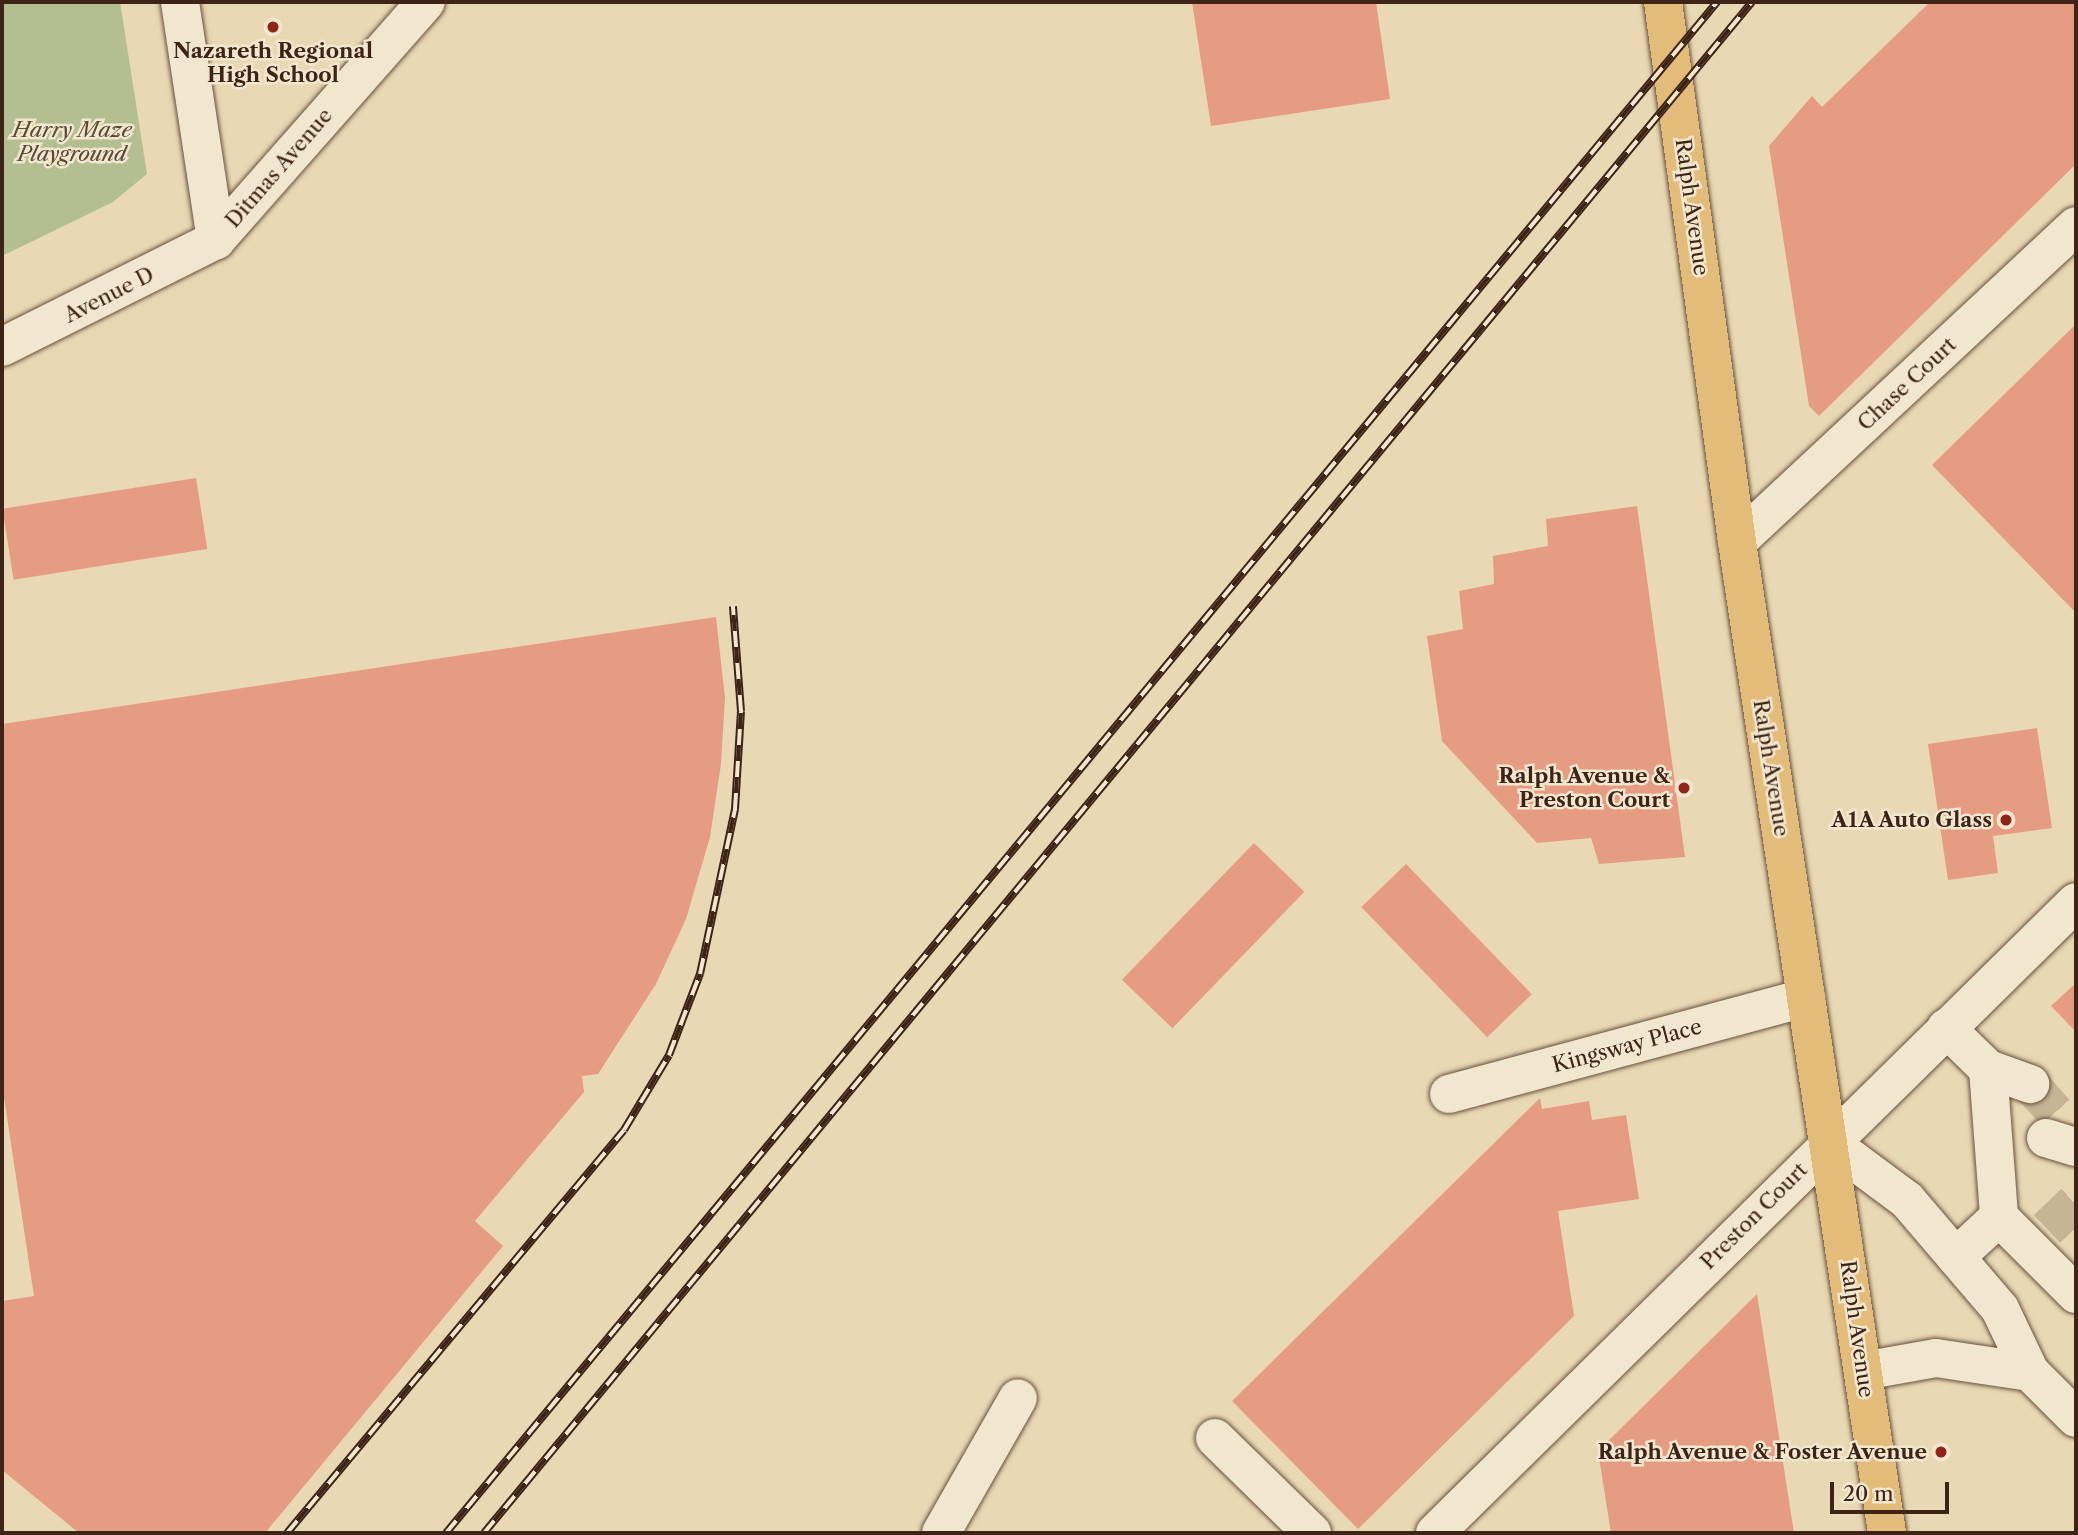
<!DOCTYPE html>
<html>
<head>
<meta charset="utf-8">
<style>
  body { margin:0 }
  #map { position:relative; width:2078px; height:1535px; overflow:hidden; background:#e9d8b4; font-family:"Libre Caslon Text",serif }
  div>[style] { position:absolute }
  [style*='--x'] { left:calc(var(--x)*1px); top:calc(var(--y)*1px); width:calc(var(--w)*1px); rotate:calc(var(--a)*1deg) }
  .green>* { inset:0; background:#b3bf90 }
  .building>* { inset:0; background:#e59c82; transform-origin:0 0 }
  .minor-tunnel>* { height:38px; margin-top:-19px; transform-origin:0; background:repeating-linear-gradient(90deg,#c7b495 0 38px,transparent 0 57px) }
  .roads { filter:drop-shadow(0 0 2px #68513e) drop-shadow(0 0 2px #68513e) }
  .minor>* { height:38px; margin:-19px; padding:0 19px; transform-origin:19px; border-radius:19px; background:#f1e6ce }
  .major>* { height:38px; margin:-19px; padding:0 19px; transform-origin:19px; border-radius:19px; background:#e4bc7a }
  .rail>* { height:8px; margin-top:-4px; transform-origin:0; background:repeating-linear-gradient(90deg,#f1e6ce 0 16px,#3d2417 0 32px); box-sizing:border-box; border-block:2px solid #3d2417 }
  .dots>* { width:19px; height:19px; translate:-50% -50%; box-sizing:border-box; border:4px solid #f1e6ce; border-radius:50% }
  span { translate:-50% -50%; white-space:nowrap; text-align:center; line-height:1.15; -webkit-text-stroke:5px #f1e6ce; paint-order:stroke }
  .poi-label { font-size:21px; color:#3d2417; font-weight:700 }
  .right { translate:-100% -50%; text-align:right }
  .park-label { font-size:21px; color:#5a4b35; font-style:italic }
  .street-label { font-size:21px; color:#3d2417 }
  .frame { position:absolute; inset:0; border:4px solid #3d2417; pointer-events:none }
  .scale { position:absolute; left:1830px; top:1482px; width:119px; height:32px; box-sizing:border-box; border:4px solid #3d2417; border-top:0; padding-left:9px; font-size:21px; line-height:24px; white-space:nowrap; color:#3d2417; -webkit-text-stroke:5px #f1e6ce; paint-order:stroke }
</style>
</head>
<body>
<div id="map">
  <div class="green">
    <div style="clip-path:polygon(2px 2px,120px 2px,147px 174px,113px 202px,2px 256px)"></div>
  </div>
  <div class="building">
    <div style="clip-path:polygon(1192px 2px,1376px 2px,1390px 99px,1211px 126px)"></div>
    <div style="clip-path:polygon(1930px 2px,2076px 2px,2076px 164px,1819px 416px,1809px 406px,1769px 146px,1812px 96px,1822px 107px)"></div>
    <div style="clip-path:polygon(2076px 324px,2076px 613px,1932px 465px)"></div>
    <div style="left:196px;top:478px;width:72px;height:196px;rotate:81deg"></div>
    <div style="clip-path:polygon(1637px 506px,1685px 857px,1599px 864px,1591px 838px,1537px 843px,1442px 741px,1427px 636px,1463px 629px,1459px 591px,1494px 584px,1493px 556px,1548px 546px,1546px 519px)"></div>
    <div style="clip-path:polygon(716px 617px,725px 698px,721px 764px,710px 837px,686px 919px,656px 984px,598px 1074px,582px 1076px,584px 1092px,475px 1221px,503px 1246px,265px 1533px,79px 1533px,2px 1470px,2px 1301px,34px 1296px,2px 1084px,2px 724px)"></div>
    <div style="clip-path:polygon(2037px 728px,2052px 828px,1993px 836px,1998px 873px,1948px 880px,1928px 744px)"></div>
    <div style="left:1254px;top:843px;width:70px;height:190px;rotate:44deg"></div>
    <div style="left:1406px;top:864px;width:181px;height:62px;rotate:46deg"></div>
    <div style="clip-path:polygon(2076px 983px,2076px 1032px,2051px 1006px)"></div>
    <div style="clip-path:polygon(1540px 1098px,1542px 1109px,1589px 1101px,1592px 1120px,1626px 1115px,1639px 1199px,1558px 1211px,1574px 1316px,1358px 1529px,1232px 1401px)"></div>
    <div style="clip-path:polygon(1757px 1294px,1794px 1533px,1611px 1533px,1598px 1451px)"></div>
  </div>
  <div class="minor-tunnel">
    <div style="--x:2030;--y:1084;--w:50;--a:48.3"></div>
    <div style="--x:2047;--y:1229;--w:40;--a:-44"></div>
  </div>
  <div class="roads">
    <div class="minor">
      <div style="--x:180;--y:2;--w:241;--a:81.4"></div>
      <div style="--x:2;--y:347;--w:239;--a:-26.6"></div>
      <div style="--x:216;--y:240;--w:317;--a:-48.6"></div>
      <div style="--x:1737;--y:542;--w:463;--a:-43"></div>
      <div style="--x:1946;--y:1028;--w:59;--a:44.3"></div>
      <div style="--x:1988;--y:1069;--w:148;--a:85.7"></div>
      <div style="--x:1999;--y:1217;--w:59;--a:137.1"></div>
      <div style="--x:1988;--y:1069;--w:45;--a:19.7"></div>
      <div style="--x:1449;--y:1094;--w:370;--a:-15.1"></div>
      <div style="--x:2046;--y:1138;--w:31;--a:17"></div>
      <div style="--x:1829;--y:1142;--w:97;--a:36.6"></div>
      <div style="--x:1907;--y:1200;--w:143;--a:49.5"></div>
      <div style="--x:2000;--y:1309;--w:70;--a:64.5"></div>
      <div style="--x:2030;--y:1372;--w:65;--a:45"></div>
      <div style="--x:1999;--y:1217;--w:109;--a:45"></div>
      <div style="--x:1863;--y:1371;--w:74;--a:-10.1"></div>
      <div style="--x:1936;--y:1358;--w:95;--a:8.5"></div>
      <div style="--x:1215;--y:1438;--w:136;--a:44.4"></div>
      <div style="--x:941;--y:1533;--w:155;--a:-60.3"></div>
      <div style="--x:1435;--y:1533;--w:899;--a:-44.55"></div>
    </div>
    <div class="major">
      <div style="--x:1663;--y:2;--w:545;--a:82.2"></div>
      <div style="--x:1737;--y:542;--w:1002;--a:81.39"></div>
    </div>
  </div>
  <div class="rail">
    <div style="--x:287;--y:1533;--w:525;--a:-50.1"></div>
    <div style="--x:624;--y:1130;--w:87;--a:-59"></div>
    <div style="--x:669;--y:1055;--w:87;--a:-69.1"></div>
    <div style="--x:700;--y:974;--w:169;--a:-78"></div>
    <div style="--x:735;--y:809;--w:98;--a:-86.5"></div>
    <div style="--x:741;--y:711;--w:105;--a:-94.4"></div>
    <div style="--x:446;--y:1533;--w:1990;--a:-50.3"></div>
    <div style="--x:484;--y:1533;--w:1988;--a:-50.37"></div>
  </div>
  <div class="dots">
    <div style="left:273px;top:27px;background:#8f2418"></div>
    <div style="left:1684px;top:788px;background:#8f2418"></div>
    <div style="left:2006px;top:820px;background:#8f2418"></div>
    <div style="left:1941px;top:1452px;background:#8f2418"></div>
  </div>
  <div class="poi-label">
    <span style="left:273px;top:63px">Nazareth Regional<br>High School</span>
    <span class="right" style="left:1670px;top:788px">Ralph Avenue &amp;<br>Preston Court</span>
    <span class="right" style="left:1992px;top:820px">A1A Auto Glass</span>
    <span class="right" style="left:1927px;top:1452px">Ralph Avenue &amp; Foster Avenue</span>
  </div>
  <div class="park-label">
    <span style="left:72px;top:142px">Harry Maze<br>Playground</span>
  </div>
  <div class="street-label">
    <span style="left:279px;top:168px;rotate:-49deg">Ditmas Avenue</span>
    <span style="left:1692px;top:207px;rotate:82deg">Ralph Avenue</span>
    <span style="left:109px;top:295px;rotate:-27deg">Avenue D</span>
    <span style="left:1907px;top:384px;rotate:-43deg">Chase Court</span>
    <span style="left:1771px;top:768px;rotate:81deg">Ralph Avenue</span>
    <span style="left:1627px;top:1046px;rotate:-15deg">Kingsway Place</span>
    <span style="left:1754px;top:1216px;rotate:-45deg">Preston Court</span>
    <span style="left:1857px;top:1329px;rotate:82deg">Ralph Avenue</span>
  </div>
  <div class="frame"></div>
  <div class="scale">20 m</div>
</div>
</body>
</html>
